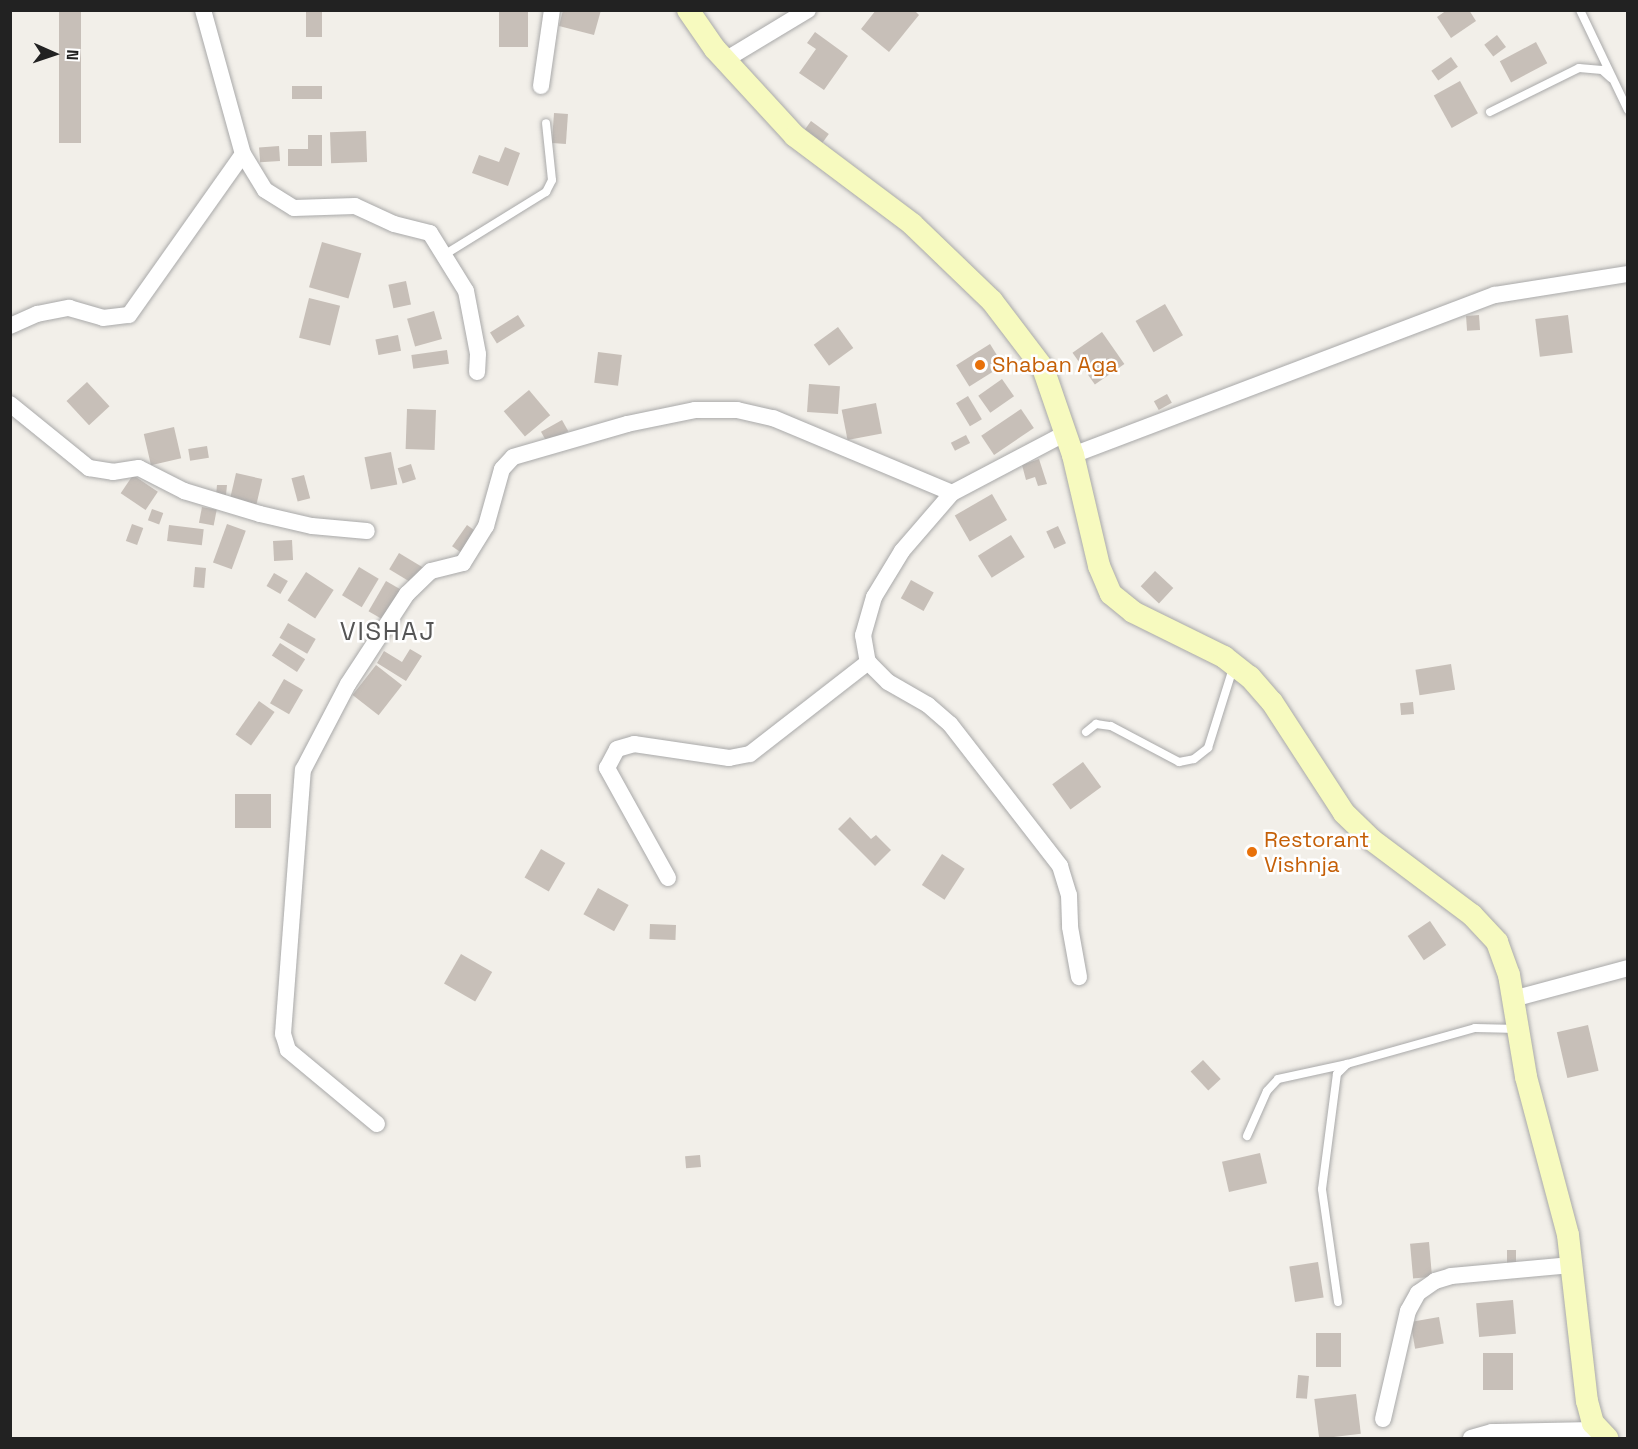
<!DOCTYPE html>
<html>
<head>
<meta charset="utf-8">
<style>
  body { margin:0 }
  #map { position:relative; width:1638px; height:1449px; overflow:hidden; background:#f2efe9; font-family:"Space Grotesk",sans-serif }
  div>[style] { position:absolute }
  [style*='--x'] { left:calc(var(--x)*1px); top:calc(var(--y)*1px); width:calc(var(--w)*1px); rotate:calc(var(--a)*1deg) }
  .building>* { inset:0; background:#c7bfb8; transform-origin:0 0 }
  .roads { filter:drop-shadow(0 0 2px #a9a9a9) drop-shadow(0 0 2px #a9a9a9) }
  .service>* { height:8px; margin:-4px; padding:0 4px; transform-origin:4px; border-radius:4px; background:#fff }
  .minor>* { height:16px; margin:-8px; padding:0 8px; transform-origin:8px; border-radius:8px; background:#fff }
  .secondary>* { height:22px; margin:-11px; padding:0 11px; transform-origin:11px; border-radius:11px; background:#f7fabf }
  .dots>* { width:16px; height:16px; translate:-50% -50%; box-sizing:border-box; border:3px solid #fff; border-radius:50% }
  span { translate:-50% -50%; white-space:nowrap; text-align:center; line-height:1.15; -webkit-text-stroke:5px #fff; paint-order:stroke }
  .food-label { font-size:22px; color:#c56008 }
  .left { translate:0 -50%; text-align:left }
  .quarter-label { font-size:26px; color:#555; letter-spacing:1.5px }
  .frame { position:absolute; inset:0; border:12px solid #222; pointer-events:none }
  .north { position:absolute; left:24px; top:24px; width:60px; height:60px; -webkit-text-stroke:4px #fff; paint-order:stroke; rotate:93deg; font-size:16px; font-weight:700; line-height:24px; text-align:center; color:#222 }
  .north::after { content:''; display:block; margin:auto; width:21px; height:27px; background:#222; clip-path:polygon(50% 0,100% 100%,50% 72%,0 100%) }
</style>
</head>
<body>
<div id="map">
  <div class="building">
    <div style="left:59px;top:10px;width:22px;height:133px"></div>
    <div style="left:306px;top:10px;width:16px;height:27px"></div>
    <div style="left:499px;top:10px;width:29px;height:37px"></div>
    <div style="clip-path:polygon(563px 10px,601px 10px,594px 35px,559px 26px)"></div>
    <div style="clip-path:polygon(876px 10px,914px 10px,919px 15px,889px 52px,861px 29px)"></div>
    <div style="clip-path:polygon(1447px 10px,1469px 10px,1476px 21px,1451px 38px,1437px 17px)"></div>
    <div style="clip-path:polygon(815px 32px,848px 56px,824px 90px,799px 73px,816px 49px,807px 43px)"></div>
    <div style="left:1497px;top:35px;width:15px;height:16px;rotate:53deg"></div>
    <div style="left:1536px;top:42px;width:24px;height:41px;rotate:62deg"></div>
    <div style="left:1451px;top:57px;width:12px;height:24px;rotate:55deg"></div>
    <div style="left:1460px;top:81px;width:37px;height:30px;rotate:61deg"></div>
    <div style="left:292px;top:86px;width:30px;height:13px"></div>
    <div style="left:554px;top:113px;width:14px;height:30px;rotate:4deg"></div>
    <div style="left:811px;top:121px;width:22px;height:16px;rotate:36deg"></div>
    <div style="left:366px;top:131px;width:31px;height:36px;rotate:88deg"></div>
    <div style="clip-path:polygon(308px 135px,322px 135px,322px 166px,288px 166px,288px 149px,308px 149px)"></div>
    <div style="left:279px;top:146px;width:15px;height:20px;rotate:86deg"></div>
    <div style="clip-path:polygon(505px 147px,520px 153px,508px 186px,472px 173px,479px 155px,499px 162px)"></div>
    <div style="left:322px;top:242px;width:41px;height:47px;rotate:16deg"></div>
    <div style="left:406px;top:281px;width:24px;height:18px;rotate:78deg"></div>
    <div style="left:309px;top:298px;width:32px;height:41px;rotate:14deg"></div>
    <div style="left:1165px;top:304px;width:36px;height:34px;rotate:60deg"></div>
    <div style="left:434px;top:311px;width:29px;height:28px;rotate:74deg"></div>
    <div style="left:518px;top:315px;width:13px;height:33px;rotate:58deg"></div>
    <div style="left:1479px;top:315px;width:15px;height:13px;rotate:86deg"></div>
    <div style="left:1568px;top:315px;width:38px;height:33px;rotate:83deg"></div>
    <div style="left:838px;top:327px;width:26px;height:30px;rotate:54deg"></div>
    <div style="left:1102px;top:332px;width:39px;height:36px;rotate:55deg"></div>
    <div style="left:398px;top:335px;width:16px;height:23px;rotate:79deg"></div>
    <div style="left:990px;top:344px;width:25px;height:40px;rotate:58deg"></div>
    <div style="left:447px;top:350px;width:14px;height:36px;rotate:82deg"></div>
    <div style="left:598px;top:352px;width:24px;height:31px;rotate:7deg"></div>
    <div style="left:1002px;top:379px;width:21px;height:29px;rotate:55deg"></div>
    <div style="left:87px;top:382px;width:33px;height:28px;rotate:47deg"></div>
    <div style="left:809px;top:384px;width:31px;height:28px;rotate:4deg"></div>
    <div style="left:529px;top:390px;width:33px;height:33px;rotate:50deg"></div>
    <div style="left:1167px;top:394px;width:10px;height:15px;rotate:61deg"></div>
    <div style="left:968px;top:396px;width:27px;height:14px;rotate:59deg"></div>
    <div style="left:876px;top:403px;width:31px;height:35px;rotate:79deg"></div>
    <div style="left:407px;top:409px;width:29px;height:40px;rotate:2deg"></div>
    <div style="left:1021px;top:409px;width:23px;height:48px;rotate:56deg"></div>
    <div style="left:562px;top:420px;width:13px;height:24px;rotate:61deg"></div>
    <div style="left:174px;top:427px;width:32px;height:31px;rotate:77deg"></div>
    <div style="left:966px;top:435px;width:9px;height:17px;rotate:63deg"></div>
    <div style="left:207px;top:446px;width:12px;height:19px;rotate:81deg"></div>
    <div style="left:391px;top:452px;width:33px;height:27px;rotate:79deg"></div>
    <div style="clip-path:polygon(1039px 459px,1047px 484px,1038px 486px,1035px 477px,1026px 480px,1022px 465px)"></div>
    <div style="left:411px;top:464px;width:16px;height:14px;rotate:72deg"></div>
    <div style="left:236px;top:473px;width:27px;height:28px;rotate:13deg"></div>
    <div style="left:133px;top:475px;width:30px;height:22px;rotate:34deg"></div>
    <div style="left:304px;top:475px;width:24px;height:13px;rotate:75deg"></div>
    <div style="clip-path:polygon(217px 485px,227px 485px,226px 495px,216px 495px)"></div>
    <div style="left:992px;top:494px;width:30px;height:43px;rotate:60deg"></div>
    <div style="left:202px;top:507px;width:15px;height:16px;rotate:11deg"></div>
    <div style="left:152px;top:509px;width:12px;height:12px;rotate:20deg"></div>
    <div style="left:132px;top:524px;width:12px;height:18px;rotate:20deg"></div>
    <div style="left:227px;top:524px;width:20px;height:41px;rotate:20deg"></div>
    <div style="left:169px;top:525px;width:35px;height:16px;rotate:7deg"></div>
    <div style="left:467px;top:525px;width:12px;height:26px;rotate:35deg"></div>
    <div style="left:1058px;top:526px;width:19px;height:13px;rotate:65deg"></div>
    <div style="left:1011px;top:535px;width:26px;height:39px;rotate:58deg"></div>
    <div style="left:292px;top:540px;width:20px;height:19px;rotate:87deg"></div>
    <div style="left:399px;top:553px;width:29px;height:19px;rotate:31deg"></div>
    <div style="left:195px;top:567px;width:11px;height:20px;rotate:5deg"></div>
    <div style="left:359px;top:567px;width:23px;height:33px;rotate:31deg"></div>
    <div style="left:1155px;top:571px;width:25px;height:21px;rotate:43deg"></div>
    <div style="left:306px;top:572px;width:33px;height:34px;rotate:33deg"></div>
    <div style="left:274px;top:573px;width:16px;height:15px;rotate:30deg"></div>
    <div style="left:911px;top:580px;width:26px;height:21px;rotate:29deg"></div>
    <div style="left:386px;top:581px;width:20px;height:35px;rotate:30deg"></div>
    <div style="left:288px;top:623px;width:32px;height:17px;rotate:30deg"></div>
    <div style="left:280px;top:643px;width:30px;height:15px;rotate:33deg"></div>
    <div style="clip-path:polygon(410px 649px,422px 656px,406px 681px,377px 663px,384px 651px,402px 662px)"></div>
    <div style="left:1451px;top:664px;width:26px;height:36px;rotate:81deg"></div>
    <div style="left:376px;top:665px;width:33px;height:38px;rotate:38deg"></div>
    <div style="left:284px;top:679px;width:22px;height:28px;rotate:30deg"></div>
    <div style="left:259px;top:701px;width:19px;height:41px;rotate:35deg"></div>
    <div style="left:1413px;top:702px;width:12px;height:13px;rotate:85deg"></div>
    <div style="left:1083px;top:762px;width:31px;height:38px;rotate:54deg"></div>
    <div style="left:235px;top:794px;width:36px;height:34px"></div>
    <div style="clip-path:polygon(850px 817px,871px 839px,876px 835px,891px 850px,875px 866px,838px 829px)"></div>
    <div style="left:541px;top:849px;width:28px;height:33px;rotate:30deg"></div>
    <div style="left:942px;top:854px;width:27px;height:37px;rotate:33deg"></div>
    <div style="left:598px;top:888px;width:35px;height:30px;rotate:29deg"></div>
    <div style="left:1430px;top:921px;width:29px;height:27px;rotate:56deg"></div>
    <div style="left:650px;top:924px;width:26px;height:15px;rotate:2deg"></div>
    <div style="left:461px;top:954px;width:36px;height:34px;rotate:30deg"></div>
    <div style="left:1588px;top:1025px;width:47px;height:32px;rotate:77deg"></div>
    <div style="left:1203px;top:1060px;width:26px;height:17px;rotate:47deg"></div>
    <div style="left:1260px;top:1153px;width:31px;height:39px;rotate:77deg"></div>
    <div style="left:700px;top:1155px;width:12px;height:15px;rotate:85deg"></div>
    <div style="left:1429px;top:1242px;width:35px;height:19px;rotate:85deg"></div>
    <div style="left:1507px;top:1250px;width:9px;height:15px"></div>
    <div style="left:1318px;top:1262px;width:36px;height:29px;rotate:81deg"></div>
    <div style="left:1513px;top:1300px;width:34px;height:37px;rotate:85deg"></div>
    <div style="left:1439px;top:1317px;width:27px;height:29px;rotate:80deg"></div>
    <div style="left:1316px;top:1333px;width:25px;height:34px"></div>
    <div style="left:1483px;top:1353px;width:30px;height:37px"></div>
    <div style="left:1298px;top:1375px;width:11px;height:23px;rotate:5deg"></div>
    <div style="left:1356px;top:1394px;width:40px;height:42px;rotate:83deg"></div>
  </div>
  <div class="roads">
    <div class="service">
      <div style="--x:1580;--y:10;--w:111;--a:64.4"></div>
      <div style="--x:1490;--y:112;--w:99;--a:-26.3"></div>
      <div style="--x:1579;--y:68;--w:23;--a:5"></div>
      <div style="--x:1602;--y:70;--w:12;--a:42"></div>
      <div style="--x:444;--y:255;--w:120;--a:-31.7"></div>
      <div style="--x:546;--y:192;--w:13;--a:-63"></div>
      <div style="--x:552;--y:180;--w:57;--a:-96"></div>
      <div style="--x:1086;--y:732;--w:13;--a:-39"></div>
      <div style="--x:1096;--y:724;--w:15;--a:8"></div>
      <div style="--x:1111;--y:726;--w:77;--a:27.9"></div>
      <div style="--x:1179;--y:762;--w:15;--a:-11"></div>
      <div style="--x:1194;--y:759;--w:18;--a:-38"></div>
      <div style="--x:1208;--y:748;--w:87;--a:-72.6"></div>
      <div style="--x:1247;--y:1136;--w:49;--a:-66"></div>
      <div style="--x:1267;--y:1091;--w:16;--a:-47"></div>
      <div style="--x:1278;--y:1079;--w:71;--a:-12.3"></div>
      <div style="--x:1338;--y:1302;--w:114;--a:-98.1"></div>
      <div style="--x:1322;--y:1189;--w:116;--a:-82.6"></div>
      <div style="--x:1337;--y:1074;--w:14;--a:-45"></div>
      <div style="--x:1347;--y:1064;--w:133;--a:-15.7"></div>
      <div style="--x:1475;--y:1028;--w:43;--a:1.3"></div>
    </div>
    <div class="minor">
      <div style="--x:203;--y:10;--w:149;--a:74.5"></div>
      <div style="--x:243;--y:154;--w:42;--a:58.6"></div>
      <div style="--x:265;--y:190;--w:34;--a:32"></div>
      <div style="--x:294;--y:208;--w:61;--a:-1.9"></div>
      <div style="--x:355;--y:206;--w:43;--a:24.8"></div>
      <div style="--x:394;--y:224;--w:37;--a:14"></div>
      <div style="--x:430;--y:233;--w:68;--a:58.2"></div>
      <div style="--x:466;--y:291;--w:64;--a:79.2"></div>
      <div style="--x:478;--y:354;--w:18;--a:93"></div>
      <div style="--x:725;--y:60;--w:97;--a:-31.1"></div>
      <div style="--x:541;--y:86;--w:77;--a:-81.8"></div>
      <div style="--x:10;--y:326;--w:30;--a:-24"></div>
      <div style="--x:37;--y:314;--w:33;--a:-11"></div>
      <div style="--x:69;--y:308;--w:35;--a:16"></div>
      <div style="--x:103;--y:318;--w:26;--a:-7"></div>
      <div style="--x:129;--y:315;--w:197;--a:-54.7"></div>
      <div style="--x:10;--y:404;--w:102;--a:39"></div>
      <div style="--x:89;--y:468;--w:24;--a:9"></div>
      <div style="--x:113;--y:472;--w:26;--a:-9"></div>
      <div style="--x:139;--y:468;--w:51;--a:27.1"></div>
      <div style="--x:184;--y:491;--w:79;--a:16.8"></div>
      <div style="--x:260;--y:514;--w:53;--a:13"></div>
      <div style="--x:312;--y:526;--w:55;--a:5.2"></div>
      <div style="--x:1066;--y:433;--w:129;--a:152.2"></div>
      <div style="--x:952;--y:493;--w:77;--a:130.8"></div>
      <div style="--x:902;--y:551;--w:54;--a:121.3"></div>
      <div style="--x:874;--y:597;--w:40;--a:106"></div>
      <div style="--x:863;--y:635;--w:27;--a:80"></div>
      <div style="--x:868;--y:662;--w:28;--a:45"></div>
      <div style="--x:888;--y:682;--w:46;--a:29.9"></div>
      <div style="--x:928;--y:705;--w:29;--a:41"></div>
      <div style="--x:950;--y:724;--w:180;--a:52.2"></div>
      <div style="--x:1060;--y:866;--w:30;--a:73"></div>
      <div style="--x:1069;--y:895;--w:32;--a:88"></div>
      <div style="--x:1070;--y:927;--w:51;--a:79.8"></div>
      <div style="--x:1073;--y:455;--w:451;--a:-20.8"></div>
      <div style="--x:1495;--y:295;--w:135;--a:-9"></div>
      <div style="--x:668;--y:878;--w:126;--a:-119"></div>
      <div style="--x:607;--y:768;--w:21;--a:-62"></div>
      <div style="--x:617;--y:749;--w:18;--a:-16"></div>
      <div style="--x:634;--y:744;--w:96;--a:8.4"></div>
      <div style="--x:729;--y:758;--w:21;--a:-11"></div>
      <div style="--x:750;--y:754;--w:150;--a:-37.9"></div>
      <div style="--x:1513;--y:999;--w:119;--a:-15.1"></div>
      <div style="--x:377;--y:1124;--w:116;--a:-140.3"></div>
      <div style="--x:288;--y:1050;--w:17;--a:-107"></div>
      <div style="--x:283;--y:1034;--w:265;--a:-85.7"></div>
      <div style="--x:303;--y:770;--w:97;--a:-62.4"></div>
      <div style="--x:348;--y:684;--w:108;--a:-56.8"></div>
      <div style="--x:407;--y:594;--w:33;--a:-44"></div>
      <div style="--x:431;--y:571;--w:33;--a:-14"></div>
      <div style="--x:463;--y:563;--w:44;--a:-58.1"></div>
      <div style="--x:486;--y:526;--w:59;--a:-74.3"></div>
      <div style="--x:502;--y:469;--w:16;--a:-47"></div>
      <div style="--x:513;--y:457;--w:119;--a:-16.1"></div>
      <div style="--x:627;--y:424;--w:69;--a:-11.6"></div>
      <div style="--x:695;--y:410;--w:42;--a:0"></div>
      <div style="--x:737;--y:410;--w:37;--a:13"></div>
      <div style="--x:773;--y:418;--w:194;--a:22.7"></div>
      <div style="--x:1383;--y:1419;--w:111;--a:-77"></div>
      <div style="--x:1408;--y:1311;--w:21;--a:-61"></div>
      <div style="--x:1418;--y:1293;--w:21;--a:-35"></div>
      <div style="--x:1435;--y:1281;--w:17;--a:-17"></div>
      <div style="--x:1451;--y:1276;--w:121;--a:-5.2"></div>
      <div style="--x:1471;--y:1438;--w:22;--a:-16"></div>
      <div style="--x:1492;--y:1432;--w:106;--a:-1.1"></div>
    </div>
    <div class="secondary">
      <div style="--x:688;--y:10;--w:47;--a:55.3"></div>
      <div style="--x:715;--y:49;--w:118;--a:47.4"></div>
      <div style="--x:795;--y:136;--w:146;--a:36.9"></div>
      <div style="--x:912;--y:224;--w:111;--a:43.9"></div>
      <div style="--x:992;--y:301;--w:84;--a:52.7"></div>
      <div style="--x:1043;--y:368;--w:92;--a:71"></div>
      <div style="--x:1073;--y:455;--w:114;--a:76.8"></div>
      <div style="--x:1099;--y:566;--w:30;--a:67"></div>
      <div style="--x:1111;--y:594;--w:28;--a:39"></div>
      <div style="--x:1133;--y:612;--w:102;--a:26.3"></div>
      <div style="--x:1224;--y:657;--w:33;--a:38"></div>
      <div style="--x:1250;--y:677;--w:33;--a:49"></div>
      <div style="--x:1272;--y:702;--w:132;--a:57"></div>
      <div style="--x:1344;--y:813;--w:39;--a:44"></div>
      <div style="--x:1372;--y:840;--w:125;--a:36.9"></div>
      <div style="--x:1472;--y:915;--w:37;--a:47"></div>
      <div style="--x:1497;--y:942;--w:35;--a:70"></div>
      <div style="--x:1509;--y:975;--w:103;--a:80.5"></div>
      <div style="--x:1526;--y:1077;--w:163;--a:75.1"></div>
      <div style="--x:1568;--y:1235;--w:167;--a:83.5"></div>
      <div style="--x:1587;--y:1401;--w:23;--a:75"></div>
      <div style="--x:1593;--y:1423;--w:21;--a:47"></div>
    </div>
  </div>
  <div class="dots">
    <div style="left:980px;top:365px;background:#e8710a"></div>
    <div style="left:1252px;top:852px;background:#e8710a"></div>
  </div>
  <div class="food-label">
    <span class="left" style="left:992px;top:365px">Shaban Aga</span>
    <span class="left" style="left:1264px;top:852px">Restorant<br>Vishnja</span>
  </div>
  <div class="quarter-label">
    <span style="left:388px;top:632px">VISHAJ</span>
  </div>
  <div class="frame"></div>
  <div class="north">N</div>
</div>
</body>
</html>
